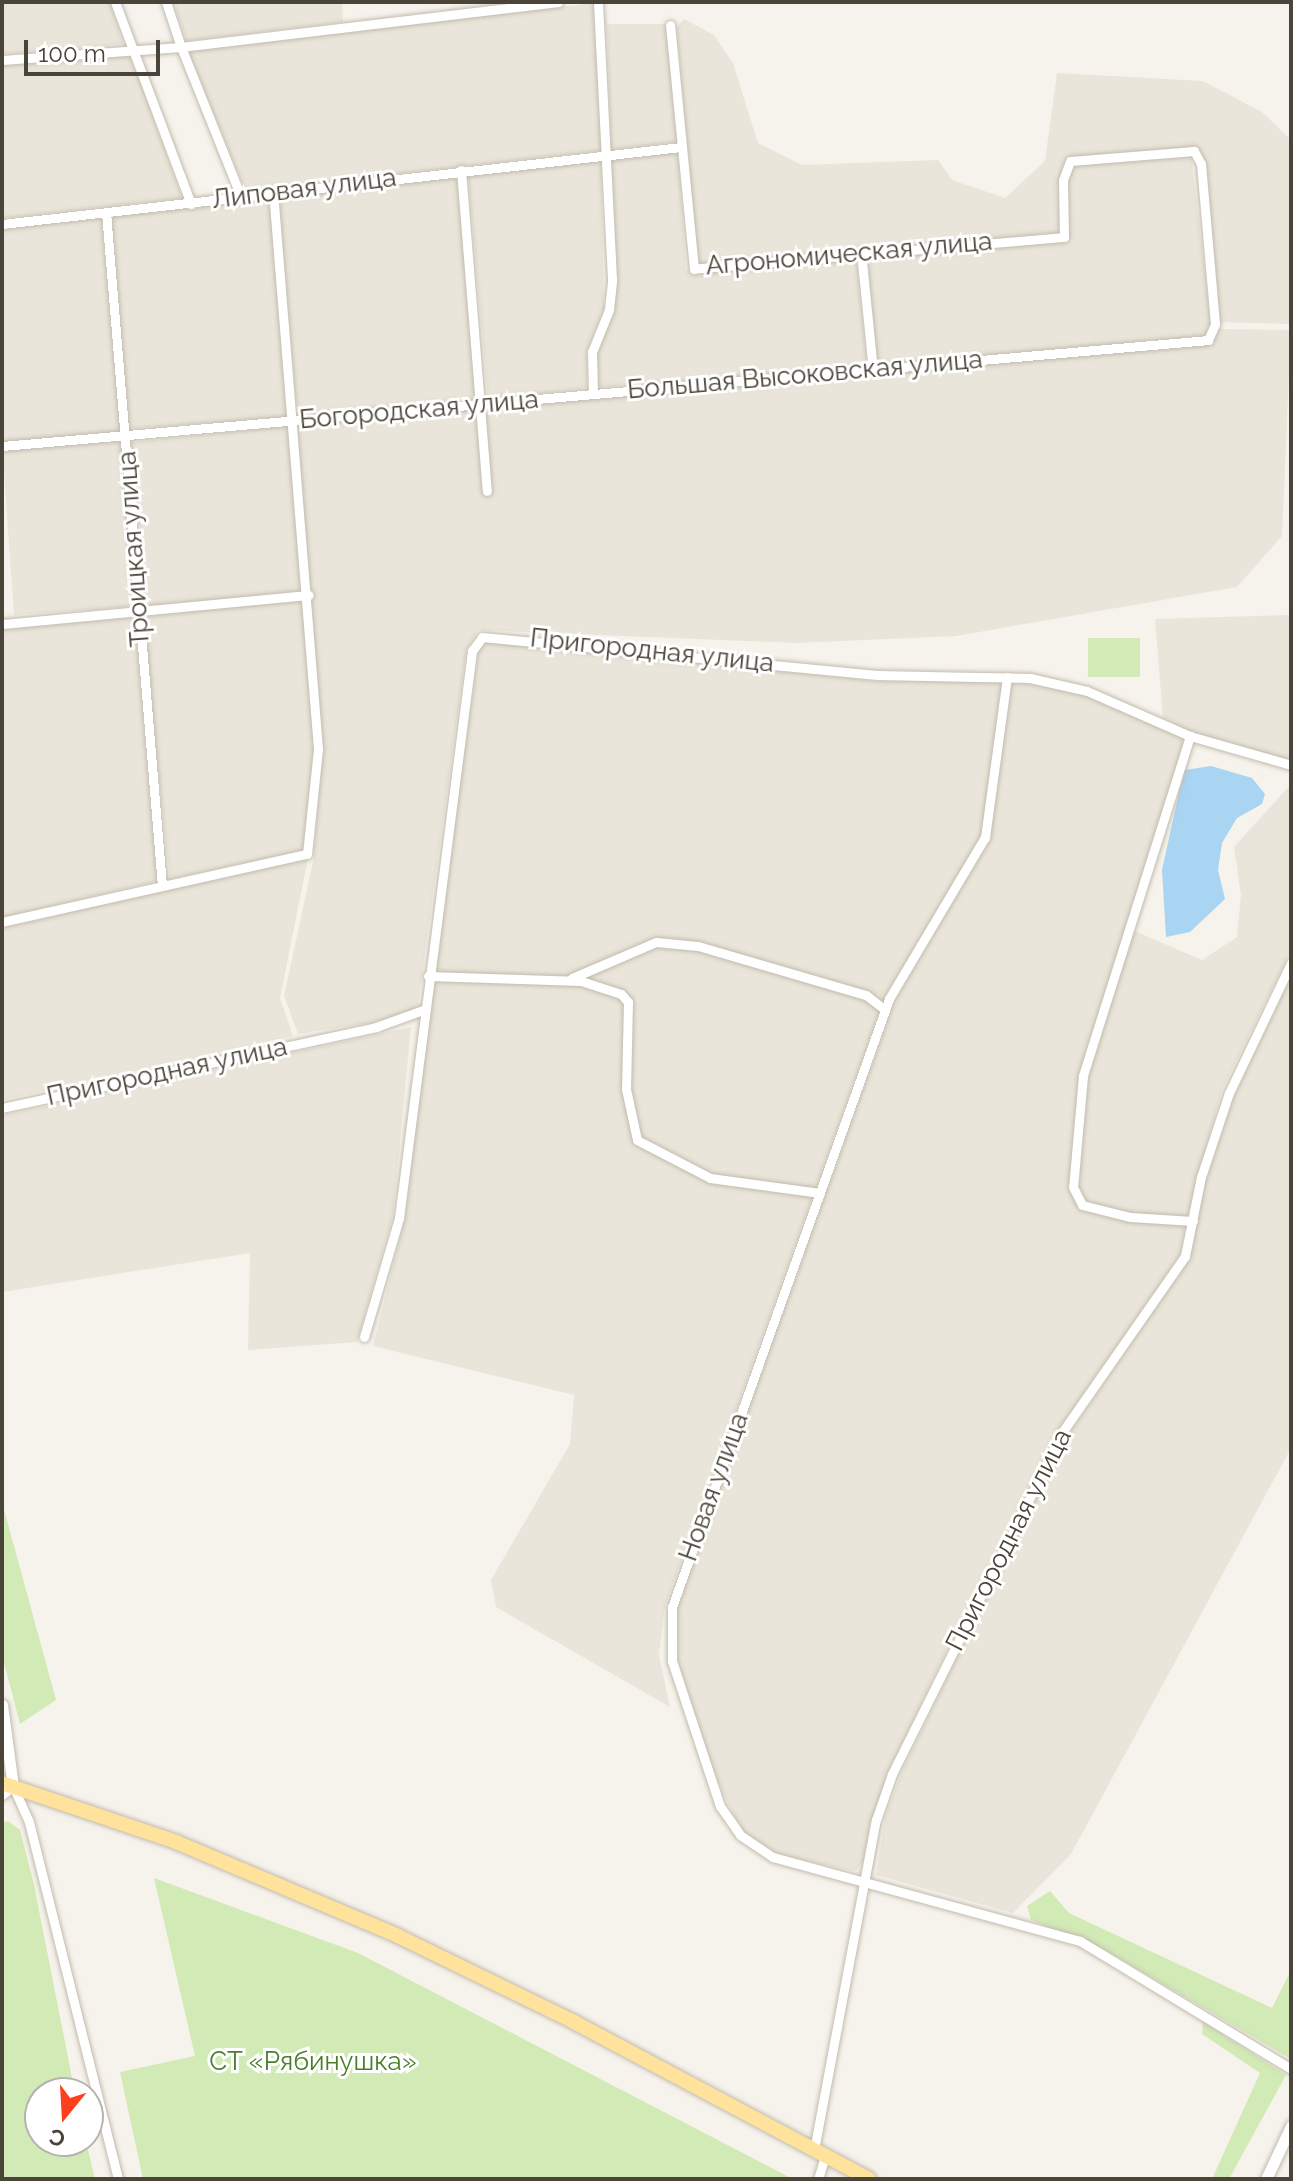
<!DOCTYPE html>
<html>
<head>
<meta charset="utf-8">
<style>
  body { margin:0 }
  #map { position:relative; width:1293px; height:2181px; overflow:hidden; background:#f6f3ec; font-family:Raleway,sans-serif }
  div>[style] { position:absolute }
  [style*='--x'] { left:calc(var(--x)*1px); top:calc(var(--y)*1px); width:calc(var(--w)*1px); rotate:calc(var(--a)*1deg) }
  .residential>* { inset:0; background:#eae5da; transform-origin:0 0 }
  .green>* { inset:0; background:#d2eab5; transform-origin:0 0 }
  .water>* { inset:0; background:#a9d4f2 }
  .roads { filter:drop-shadow(0 0 2px #c2bbae) drop-shadow(0 0 2px #c2bbae) }
  .minor>* { height:9px; margin:-4.5px; padding:0 4.5px; transform-origin:4.5px; border-radius:4.5px; background:#fff }
  .tertiary>* { height:11px; margin:-5.5px; padding:0 5.5px; transform-origin:5.5px; border-radius:5.5px; background:#fff }
  .primary>* { height:14px; margin:-7px; padding:0 7px; transform-origin:7px; border-radius:7px; background:#ffe39c }
  span { translate:-50% -50%; white-space:nowrap; text-align:center; line-height:1.15; -webkit-text-stroke:6px #fff; paint-order:stroke }
  .street-label { font-size:26px; color:#4b4439 }
  .park-label { font-size:26px; color:#4a7f2a }
  .frame { position:absolute; inset:0; border:4px solid #4b4439; pointer-events:none }
  .north { position:absolute; left:24px; top:2077px; width:80px; height:80px; box-sizing:border-box; background:#fff; border:2px solid #b7b4b0; border-radius:50%; rotate:198deg; font-size:22px; font-weight:700; line-height:32px; text-align:center; color:#4b4439 }
  .north::after { content:''; display:block; margin:auto; width:28px; height:36px; background:#fc3f1d; clip-path:polygon(50% 0,100% 100%,50% 72%,0 100%) }
  .scale { position:absolute; left:24px; top:40px; width:136px; height:36px; box-sizing:border-box; border:4px solid #4b4439; border-top:0; padding-left:10px; font-size:24px; line-height:28px; white-space:nowrap; color:#4b4439; -webkit-text-stroke:6px #fff; paint-order:stroke }
</style>
</head>
<body>
<div id="map">
  <div class="residential">
    <div style="clip-path:polygon(2px 2px,110px 2px,123px 44px,2px 54px)"></div>
    <div style="clip-path:polygon(173px 2px,342px 2px,343px 22px,187px 41px)"></div>
    <div style="clip-path:polygon(594px 3px,602px 149px,596px 151px,246px 191px,188px 51px)"></div>
    <div style="clip-path:polygon(684px 19px,714px 35px,733px 63px,758px 143px,802px 165px,938px 160px,952px 180px,1005px 198px,1045px 161px,1057px 73px,1203px 81px,1262px 112px,1291px 140px,1291px 324px,1219px 322px,1205px 179px,1194px 149px,1068px 157px,1059px 179px,1060px 234px,698px 265px,677px 27px)"></div>
    <div style="clip-path:polygon(607px 24px,666px 24px,677px 142px,611px 149px)"></div>
    <div style="clip-path:polygon(130px 52px,182px 198px,2px 218px,2px 65px)"></div>
    <div style="clip-path:polygon(678px 151px,686px 270px,856px 260px,867px 366px,598px 387px,595px 353px,613px 311px,610px 158px)"></div>
    <div style="clip-path:polygon(1191px 155px,1211px 325px,1204px 336px,876px 365px,868px 258px,1067px 240px,1065px 180px,1074px 164px)"></div>
    <div style="clip-path:polygon(601px 158px,604px 309px,587px 350px,587px 388px,488px 399px,468px 173px)"></div>
    <div style="left:457px;top:173px;width:227px;height:180px;rotate:85deg"></div>
    <div style="left:271px;top:196px;width:222px;height:160px;rotate:86deg"></div>
    <div style="clip-path:polygon(101px 216px,121px 432px,2px 442px,2px 228px)"></div>
    <div style="clip-path:polygon(1220px 329px,1291px 330px,1282px 536px,1237px 587px,956px 636px,797px 643px,478px 630px,466px 651px,418px 1004px,411px 1013px,375px 1022px,298px 1034px,284px 996px,314px 857px,322px 751px,297px 426px,1210px 343px)"></div>
    <div style="left:289px;top:426px;width:166px;height:159px;rotate:84deg"></div>
    <div style="left:121px;top:440px;width:167px;height:119px;rotate:86deg"></div>
    <div style="clip-path:polygon(306px 598px,314px 748px,304px 850px,170px 879px,142px 616px)"></div>
    <div style="clip-path:polygon(134px 615px,157px 881px,2px 918px,2px 627px)"></div>
    <div style="clip-path:polygon(1291px 615px,1291px 760px,1190px 733px,1163px 717px,1155px 619px)"></div>
    <div style="clip-path:polygon(489px 641px,874px 681px,1004px 682px,982px 835px,884px 998px,665px 1606px,659px 1655px,670px 1707px,496px 1607px,491px 1580px,570px 1444px,574px 1395px,373px 1346px,406px 1213px,426px 1017px,479px 651px)"></div>
    <div style="clip-path:polygon(1024px 683px,1084px 695px,1180px 736px,1184px 744px,1079px 1076px,1070px 1187px,1080px 1208px,1186px 1223px,1180px 1255px,1058px 1430px,1001px 1537px,887px 1774px,865px 1859px,856px 1871px,840px 1868px,777px 1854px,742px 1831px,704px 1754px,678px 1660px,677px 1609px,895px 1001px,989px 839px,1009px 684px)"></div>
    <div style="clip-path:polygon(1291px 784px,1291px 950px,1222px 1090px,1187px 1217px,1131px 1215px,1085px 1201px,1077px 1189px,1085px 1078px,1132px 930px,1202px 960px,1237px 937px,1241px 895px,1234px 847px)"></div>
    <div style="clip-path:polygon(308px 858px,280px 998px,293px 1036px,2px 1100px,2px 928px)"></div>
    <div style="clip-path:polygon(1291px 977px,1291px 1448px,1071px 1854px,1013px 1913px,876px 1875px,885px 1818px,902px 1771px,1016px 1537px,1069px 1434px,1189px 1260px,1205px 1181px,1233px 1098px)"></div>
    <div style="clip-path:polygon(411px 1027px,393px 1215px,357px 1342px,248px 1350px,250px 1253px,2px 1292px,2px 1116px)"></div>
  </div>
  <div class="green">
    <div style="left:1140px;top:638px;width:39px;height:52px;rotate:90deg"></div>
    <div style="clip-path:polygon(2px 1502px,56px 1700px,20px 1724px,2px 1655px)"></div>
    <div style="clip-path:polygon(8px 1821px,20px 1830px,34px 1885px,75px 2093px,40px 2093px,40px 2141px,86px 2141px,95px 2179px,2px 2179px,2px 1823px)"></div>
    <div style="clip-path:polygon(154px 1878px,358px 1953px,793px 2179px,143px 2179px,120px 2072px,195px 2056px)"></div>
    <div style="clip-path:polygon(1050px 1891px,1069px 1913px,1272px 2008px,1291px 1970px,1291px 2059px,1105px 1950px,1031px 1920px,1027px 1906px)"></div>
    <div style="clip-path:polygon(1203px 2022px,1286px 2075px,1229px 2179px,1212px 2179px,1260px 2073px,1202px 2034px)"></div>
  </div>
  <div class="water">
    <div style="clip-path:polygon(1211px 766px,1252px 778px,1265px 794px,1262px 804px,1237px 818px,1222px 843px,1218px 870px,1225px 899px,1190px 932px,1166px 937px,1162px 870px,1180px 788px,1185px 770px)"></div>
  </div>
  <div class="roads">
    <div class="minor">
      <div style="--x:115;--y:2;--w:216;--a:69.4"></div>
      <div style="--x:2;--y:60;--w:179;--a:-4.2"></div>
      <div style="--x:181;--y:47;--w:47;--a:-108.4"></div>
      <div style="--x:461;--y:170;--w:322;--a:85.4"></div>
      <div style="--x:241;--y:197;--w:162;--a:-111.8"></div>
      <div style="--x:181;--y:47;--w:380;--a:-6.8"></div>
      <div style="--x:106;--y:212;--w:676;--a:85.25"></div>
      <div style="--x:2;--y:224;--w:683;--a:-6.47"></div>
      <div style="--x:861;--y:252;--w:119;--a:84.2"></div>
      <div style="--x:593;--y:392;--w:40;--a:-91.4"></div>
      <div style="--x:592;--y:352;--w:45;--a:-68"></div>
      <div style="--x:609;--y:310;--w:31;--a:-84"></div>
      <div style="--x:612;--y:279;--w:277;--a:-92.9"></div>
      <div style="--x:2;--y:446;--w:1211;--a:-5.02"></div>
      <div style="--x:1208;--y:340;--w:17;--a:-66"></div>
      <div style="--x:1215;--y:324;--w:161;--a:-95"></div>
      <div style="--x:1201;--y:164;--w:15;--a:-118"></div>
      <div style="--x:1194;--y:151;--w:124;--a:175.4"></div>
      <div style="--x:1070;--y:161;--w:20;--a:110"></div>
      <div style="--x:1063;--y:180;--w:57;--a:89"></div>
      <div style="--x:1064;--y:237;--w:371;--a:175.1"></div>
      <div style="--x:694;--y:269;--w:245;--a:-95.6"></div>
      <div style="--x:2;--y:624;--w:308;--a:-5.4"></div>
      <div style="--x:1007;--y:677;--w:162;--a:97.8"></div>
      <div style="--x:985;--y:837;--w:188;--a:120.7"></div>
      <div style="--x:889;--y:999;--w:646;--a:109.64"></div>
      <div style="--x:672;--y:1607;--w:54;--a:90"></div>
      <div style="--x:672;--y:1661;--w:153;--a:71.7"></div>
      <div style="--x:720;--y:1806;--w:35;--a:55"></div>
      <div style="--x:740;--y:1835;--w:40;--a:34"></div>
      <div style="--x:773;--y:1857;--w:318;--a:15.3"></div>
      <div style="--x:1080;--y:1941;--w:247;--a:31.2"></div>
      <div style="--x:1190;--y:736;--w:356;--a:107.5"></div>
      <div style="--x:1083;--y:1076;--w:111;--a:95.1"></div>
      <div style="--x:1073;--y:1187;--w:20;--a:63"></div>
      <div style="--x:1082;--y:1205;--w:49;--a:14"></div>
      <div style="--x:1130;--y:1217;--w:63;--a:3.6"></div>
      <div style="--x:2;--y:922;--w:312;--a:-12.6"></div>
      <div style="--x:307;--y:854;--w:106;--a:-84"></div>
      <div style="--x:318;--y:749;--w:560;--a:-94.61"></div>
      <div style="--x:428;--y:976;--w:153;--a:1.9"></div>
      <div style="--x:581;--y:981;--w:42;--a:18"></div>
      <div style="--x:621;--y:994;--w:11;--a:49"></div>
      <div style="--x:628;--y:1002;--w:87;--a:91.3"></div>
      <div style="--x:626;--y:1089;--w:52;--a:77.8"></div>
      <div style="--x:637;--y:1140;--w:82;--a:27.5"></div>
      <div style="--x:710;--y:1178;--w:111;--a:7.8"></div>
      <div style="--x:572;--y:978;--w:91;--a:-23.2"></div>
      <div style="--x:656;--y:942;--w:42;--a:5.4"></div>
      <div style="--x:698;--y:946;--w:175;--a:16.3"></div>
      <div style="--x:866;--y:995;--w:24;--a:38"></div>
      <div style="--x:2;--y:1108;--w:383;--a:-12.2"></div>
      <div style="--x:376;--y:1027;--w:50;--a:-19.9"></div>
      <div style="--x:364;--y:1337;--w:124;--a:-73.6"></div>
      <div style="--x:399;--y:1218;--w:572;--a:-82.66"></div>
      <div style="--x:472;--y:651;--w:17;--a:-54"></div>
      <div style="--x:482;--y:637;--w:397;--a:5.5"></div>
      <div style="--x:877;--y:675;--w:153;--a:1.1"></div>
      <div style="--x:1030;--y:678;--w:58;--a:12.8"></div>
      <div style="--x:1087;--y:691;--w:112;--a:23.6"></div>
      <div style="--x:1190;--y:736;--w:105;--a:16"></div>
      <div style="--x:2;--y:1795;--w:14;--a:-39"></div>
      <div style="--x:13;--y:1786;--w:39;--a:66"></div>
      <div style="--x:29;--y:1822;--w:368;--a:76"></div>
      <div style="--x:814;--y:2150;--w:336;--a:-79.4"></div>
      <div style="--x:876;--y:1820;--w:49;--a:-70.8"></div>
      <div style="--x:892;--y:1774;--w:383;--a:-63.5"></div>
      <div style="--x:1063;--y:1431;--w:213;--a:-55.1"></div>
      <div style="--x:1185;--y:1256;--w:81;--a:-78.6"></div>
      <div style="--x:1201;--y:1177;--w:89;--a:-71.6"></div>
      <div style="--x:1229;--y:1093;--w:144;--a:-64.5"></div>
      <div style="--x:818;--y:2179;--w:24;--a:-73"></div>
    </div>
    <div class="tertiary">
      <div style="--x:2;--y:1705;--w:82;--a:82.3"></div>
      <div style="--x:1266;--y:2179;--w:59;--a:-64.7"></div>
    </div>
    <div class="primary">
      <div style="--x:2;--y:1783;--w:184;--a:18.7"></div>
      <div style="--x:176;--y:1842;--w:241;--a:22.9"></div>
      <div style="--x:398;--y:1936;--w:196;--a:26"></div>
      <div style="--x:574;--y:2022;--w:334;--a:28"></div>
    </div>
  </div>
  <div class="street-label">
    <span style="left:304px;top:189px;rotate:-7deg">Липовая улица</span>
    <span style="left:849px;top:254px;rotate:-5deg">Агрономическая улица</span>
    <span style="left:805px;top:375px;rotate:-5deg">Большая Высоковская улица</span>
    <span style="left:419px;top:410px;rotate:-5deg">Богородская улица</span>
    <span style="left:134px;top:549px;rotate:-94deg">Троицкая улица</span>
    <span style="left:652px;top:651px;rotate:6deg">Пригородная улица</span>
    <span style="left:167px;top:1072px;rotate:-12deg">Пригородная улица</span>
    <span style="left:714px;top:1487px;rotate:-70deg">Новая улица</span>
    <span style="left:1009px;top:1540px;rotate:-63deg">Пригородная улица</span>
  </div>
  <div class="park-label">
    <span style="left:313px;top:2062px">СТ «Рябинушка»</span>
  </div>
  <div class="frame"></div>
  <div class="north">С</div>
  <div class="scale">100 m</div>
</div>
</body>
</html>
